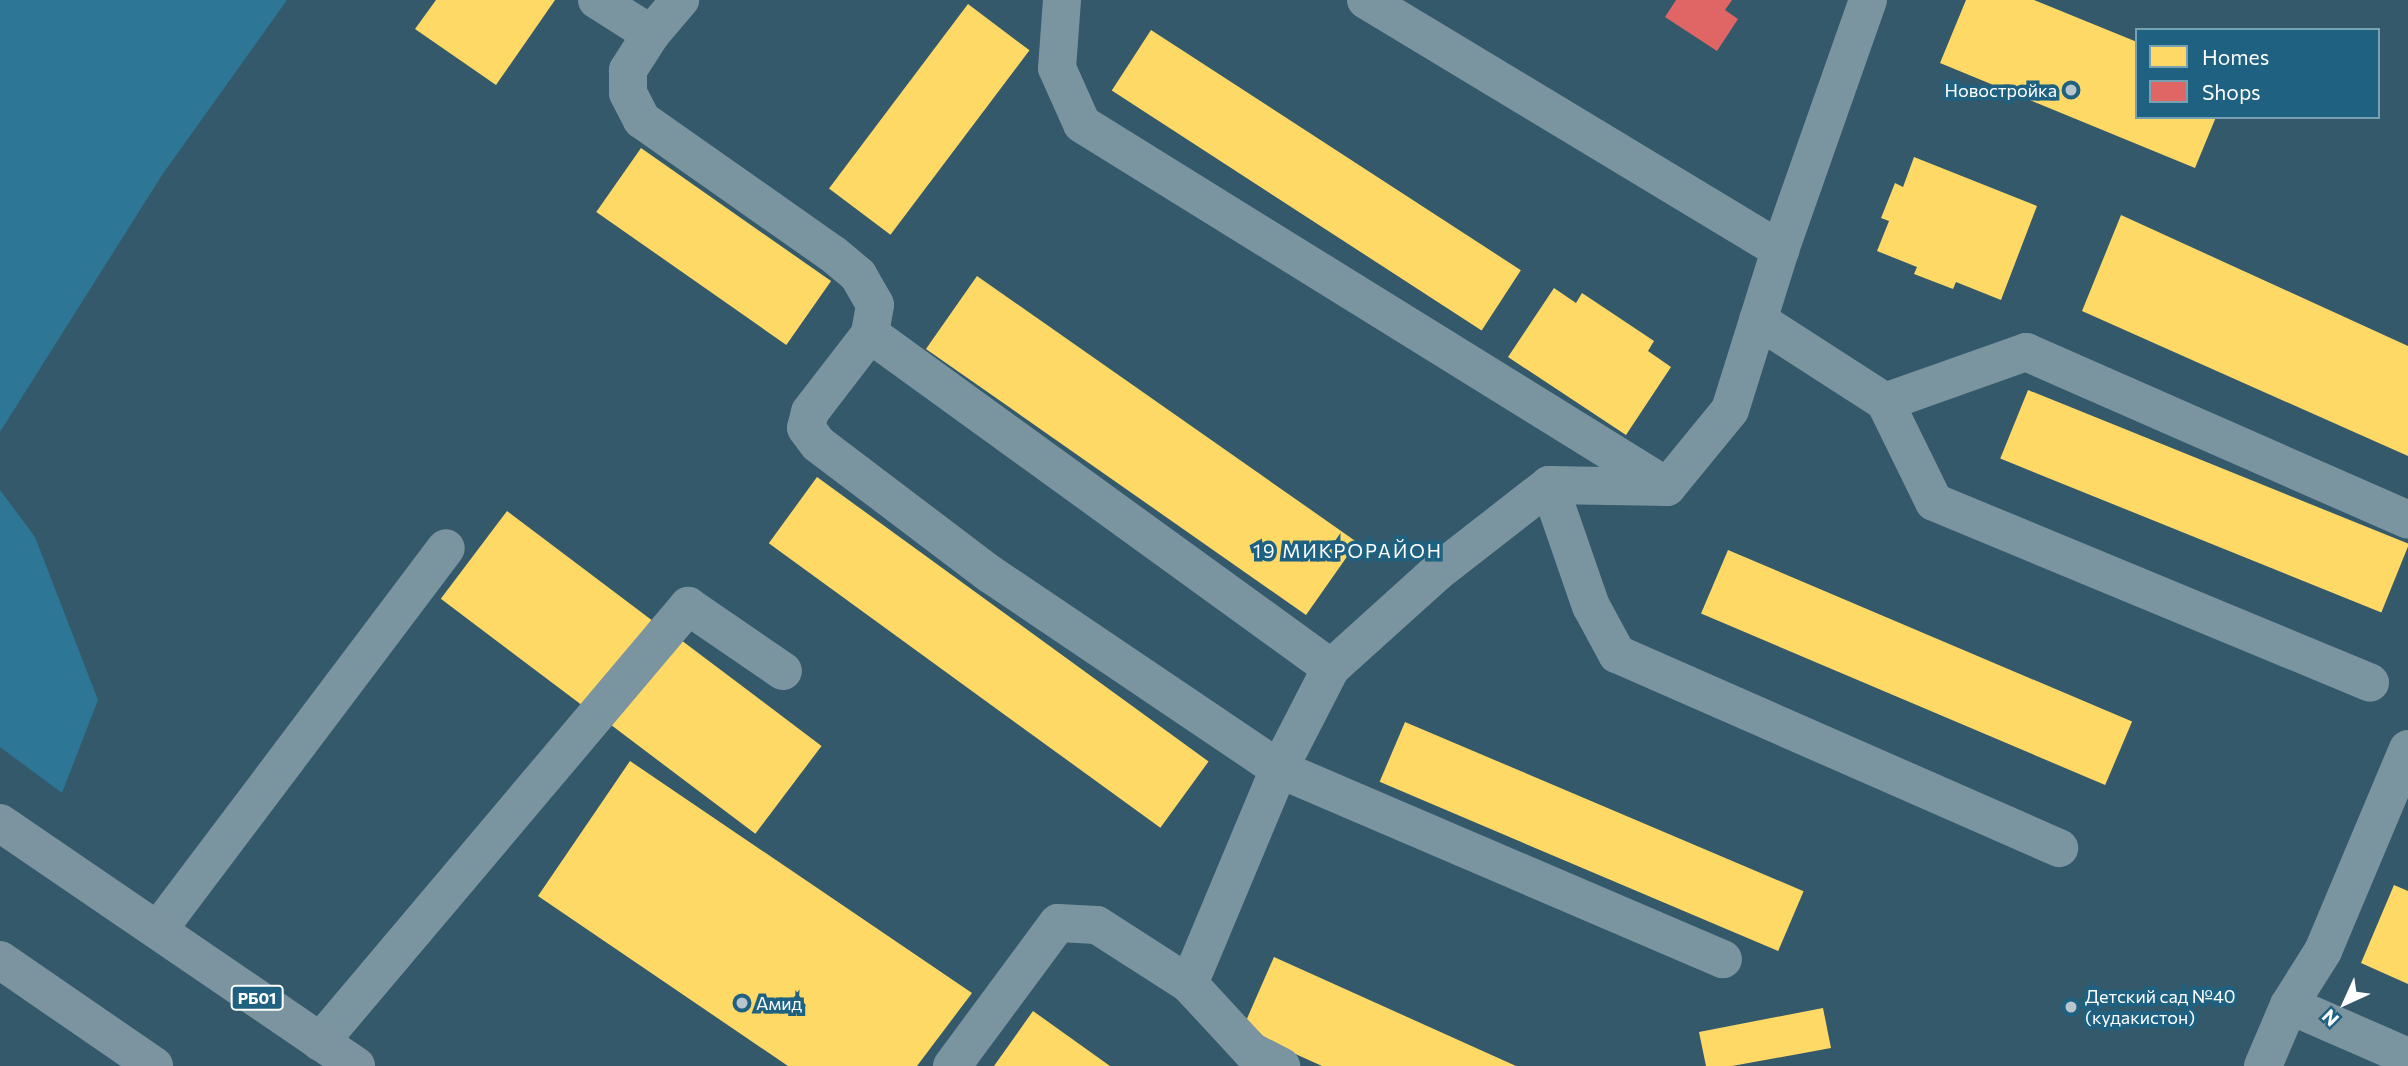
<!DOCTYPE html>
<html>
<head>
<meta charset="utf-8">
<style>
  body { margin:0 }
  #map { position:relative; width:2408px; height:1066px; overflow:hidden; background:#34596a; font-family:Commissioner,sans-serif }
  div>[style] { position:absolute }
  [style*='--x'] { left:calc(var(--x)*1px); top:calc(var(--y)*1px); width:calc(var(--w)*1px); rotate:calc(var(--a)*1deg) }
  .green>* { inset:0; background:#2e7695 }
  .homes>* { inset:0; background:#ffd966; transform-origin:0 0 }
  .shops>* { inset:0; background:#e06666 }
  .minor>* { height:38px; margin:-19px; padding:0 19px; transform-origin:19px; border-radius:19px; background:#7a94a0 }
  .highway>* { height:38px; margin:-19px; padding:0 19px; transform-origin:19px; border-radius:19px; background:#7b94a0 }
  .dots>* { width:19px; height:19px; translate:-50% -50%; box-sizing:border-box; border:4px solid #1e6180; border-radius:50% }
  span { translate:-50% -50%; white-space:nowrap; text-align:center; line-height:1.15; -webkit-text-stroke:7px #1e6180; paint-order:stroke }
  .shield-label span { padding:2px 5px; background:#1e6180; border:2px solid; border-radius:5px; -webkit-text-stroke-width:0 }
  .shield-label { font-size:16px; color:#fff; font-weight:700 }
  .poi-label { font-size:18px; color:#fff }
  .right { translate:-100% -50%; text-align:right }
  .left { translate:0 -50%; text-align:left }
  .neighbourhood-label { font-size:19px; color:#fff; letter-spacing:2px }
  .legend { position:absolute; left:2135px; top:28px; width:245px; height:91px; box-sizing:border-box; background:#1e6180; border:2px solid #78a0b3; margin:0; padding:9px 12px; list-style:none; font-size:21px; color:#fff }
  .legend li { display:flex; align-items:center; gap:14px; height:35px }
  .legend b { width:35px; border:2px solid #78a0b3 }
  .north { position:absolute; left:2310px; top:968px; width:70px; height:70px; -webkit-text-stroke:5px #1e6180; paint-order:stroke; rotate:225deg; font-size:19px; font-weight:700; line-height:28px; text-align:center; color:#fff }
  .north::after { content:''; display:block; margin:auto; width:24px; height:32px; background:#fff; clip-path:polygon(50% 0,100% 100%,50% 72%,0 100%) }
</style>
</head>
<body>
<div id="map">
  <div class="green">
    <div style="clip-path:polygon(0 0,287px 0,162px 175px,0 432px)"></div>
    <div style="clip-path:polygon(0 490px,35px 537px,98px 700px,62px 793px,0 747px)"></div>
  </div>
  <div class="homes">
    <div style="clip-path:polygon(436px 0,555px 0,496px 85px,415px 29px)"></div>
    <div style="clip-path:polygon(1966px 0,2034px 0,2137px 42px,2137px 117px,2216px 117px,2195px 168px,1940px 63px)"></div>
    <div style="left:968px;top:4px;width:77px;height:231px;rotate:37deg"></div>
    <div style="left:1151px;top:30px;width:441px;height:72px;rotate:33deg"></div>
    <div style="left:641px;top:148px;width:232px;height:78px;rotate:35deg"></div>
    <div style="clip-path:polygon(1914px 157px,2037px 206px,2001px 300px,1956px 282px,1953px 289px,1914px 274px,1917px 267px,1877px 251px,1889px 221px,1881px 218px,1895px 183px,1903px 187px)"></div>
    <div style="clip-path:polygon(2121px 215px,2408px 346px,2408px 456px,2082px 311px)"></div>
    <div style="left:977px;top:276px;width:464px;height:89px;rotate:35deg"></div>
    <div style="clip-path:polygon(1554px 288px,1576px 303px,1582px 293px,1654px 341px,1648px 351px,1671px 367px,1626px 435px,1508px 357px)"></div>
    <div style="left:2028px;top:390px;width:411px;height:74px;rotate:22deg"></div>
    <div style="left:817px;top:477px;width:484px;height:82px;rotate:36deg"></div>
    <div style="left:507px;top:511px;width:181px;height:110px;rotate:37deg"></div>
    <div style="left:1728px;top:550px;width:439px;height:69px;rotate:23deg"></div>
    <div style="left:677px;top:637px;width:181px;height:110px;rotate:37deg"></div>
    <div style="left:1405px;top:722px;width:433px;height:65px;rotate:23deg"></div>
    <div style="clip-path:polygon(630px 761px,972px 993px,917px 1066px,788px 1066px,538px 896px)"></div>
    <div style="clip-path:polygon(2394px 885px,2408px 891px,2408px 984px,2361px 963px)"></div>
    <div style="clip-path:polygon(1274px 957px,1516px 1066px,1322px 1066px,1242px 1030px)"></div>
    <div style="clip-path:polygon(1823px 1008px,1831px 1048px,1732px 1066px,1706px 1066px,1699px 1032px)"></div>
    <div style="clip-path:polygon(1033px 1011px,1110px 1066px,994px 1066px)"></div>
  </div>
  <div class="shops">
    <div style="clip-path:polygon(1676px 0,1732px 0,1725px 10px,1738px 19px,1717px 51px,1665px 17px)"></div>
  </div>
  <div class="minor">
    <div style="--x:597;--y:0;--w:64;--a:32.2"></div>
    <div style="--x:651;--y:34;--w:43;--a:122.6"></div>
    <div style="--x:628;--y:70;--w:23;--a:90"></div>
    <div style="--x:628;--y:93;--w:30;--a:63"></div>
    <div style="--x:642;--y:120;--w:233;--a:35.1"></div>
    <div style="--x:833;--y:254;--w:33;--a:40"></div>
    <div style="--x:858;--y:275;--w:34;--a:60"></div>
    <div style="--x:875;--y:305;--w:29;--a:100"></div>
    <div style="--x:870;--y:334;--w:98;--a:127.6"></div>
    <div style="--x:810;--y:412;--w:16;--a:104"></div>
    <div style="--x:806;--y:428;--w:20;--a:53"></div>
    <div style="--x:818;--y:444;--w:216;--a:37.1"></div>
    <div style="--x:990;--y:574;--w:349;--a:34"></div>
    <div style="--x:1279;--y:769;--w:483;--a:23.2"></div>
    <div style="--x:1062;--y:0;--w:68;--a:94.2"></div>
    <div style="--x:1057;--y:68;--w:61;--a:65.9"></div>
    <div style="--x:1082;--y:124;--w:687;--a:31.79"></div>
    <div style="--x:1366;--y:0;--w:484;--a:31.1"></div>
    <div style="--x:651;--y:34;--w:45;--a:-49.5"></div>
    <div style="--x:1758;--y:320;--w:151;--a:32.8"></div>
    <div style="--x:1885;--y:402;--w:111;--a:63.9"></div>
    <div style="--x:1934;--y:502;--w:472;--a:22.5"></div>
    <div style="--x:870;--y:334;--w:569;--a:35.92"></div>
    <div style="--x:1885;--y:402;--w:150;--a:-19.5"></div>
    <div style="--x:2026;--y:352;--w:417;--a:23.7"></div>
    <div style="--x:1549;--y:485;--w:128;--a:70.9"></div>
    <div style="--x:1591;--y:606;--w:55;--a:61.6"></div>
    <div style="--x:1617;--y:654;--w:483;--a:23.7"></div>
    <div style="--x:158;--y:930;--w:478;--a:-53"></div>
    <div style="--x:1189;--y:984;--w:233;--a:-67.3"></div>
    <div style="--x:1279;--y:769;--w:114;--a:-62.8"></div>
    <div style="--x:1331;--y:668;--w:142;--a:-42.1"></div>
    <div style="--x:1436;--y:573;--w:143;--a:-37.9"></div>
    <div style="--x:1549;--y:485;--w:118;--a:1"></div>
    <div style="--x:1667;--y:487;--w:99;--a:-50.7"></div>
    <div style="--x:1730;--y:410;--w:168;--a:-72.6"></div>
    <div style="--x:1780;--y:250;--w:265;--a:-70.6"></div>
    <div style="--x:2289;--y:1005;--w:130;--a:23.6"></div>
    <div style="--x:320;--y:1042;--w:571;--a:-49.83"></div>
    <div style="--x:688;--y:606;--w:115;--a:34.4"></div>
    <div style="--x:952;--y:1066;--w:178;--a:-53.5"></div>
    <div style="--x:1058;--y:923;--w:39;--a:3"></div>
    <div style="--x:1097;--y:925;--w:109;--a:32.7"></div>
    <div style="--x:1189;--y:984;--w:91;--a:47.2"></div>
    <div style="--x:1251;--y:1051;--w:34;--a:27"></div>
    <div style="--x:2263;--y:1066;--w:66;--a:-66.9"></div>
    <div style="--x:2289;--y:1005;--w:64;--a:-57.8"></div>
    <div style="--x:2323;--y:951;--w:219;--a:-67.2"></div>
  </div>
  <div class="highway">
    <div style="--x:0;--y:823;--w:431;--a:34.3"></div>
    <div style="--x:0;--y:960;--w:187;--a:34.5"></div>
  </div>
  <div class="dots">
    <div style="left:2071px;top:90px;background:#b8c5cb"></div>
    <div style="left:742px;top:1003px;background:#b8c5cb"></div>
    <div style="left:2071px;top:1007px;background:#b8c5cb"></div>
  </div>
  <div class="shield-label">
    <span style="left:257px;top:998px">РБ01</span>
  </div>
  <div class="poi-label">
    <span class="right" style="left:2057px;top:90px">Новостройка</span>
    <span class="left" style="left:2085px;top:1007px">Детский сад №40<br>(кудакистон)</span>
    <span class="left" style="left:756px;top:1003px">Амид</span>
  </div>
  <div class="neighbourhood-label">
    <span style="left:1348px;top:551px">19 МИКРОРАЙОН</span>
  </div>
  <ul class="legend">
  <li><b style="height:19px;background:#ffd966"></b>Homes</li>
  <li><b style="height:19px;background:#e06666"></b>Shops</li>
  </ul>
  <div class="north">N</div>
</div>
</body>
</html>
